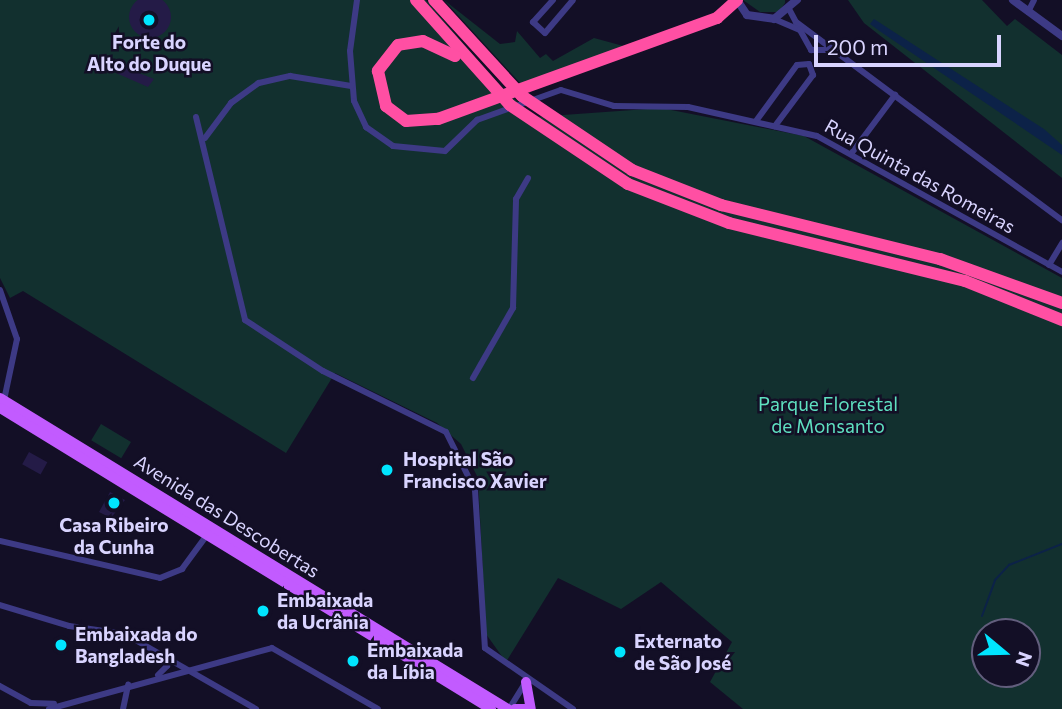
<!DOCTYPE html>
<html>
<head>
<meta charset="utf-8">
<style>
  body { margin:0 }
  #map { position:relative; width:1062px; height:709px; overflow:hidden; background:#130f26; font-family:Commissioner,sans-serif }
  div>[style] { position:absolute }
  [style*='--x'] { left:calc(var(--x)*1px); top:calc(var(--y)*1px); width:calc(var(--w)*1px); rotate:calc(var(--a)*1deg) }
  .green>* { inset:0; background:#12302f; transform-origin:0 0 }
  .water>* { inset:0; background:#0c2248 }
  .stream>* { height:2px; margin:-1px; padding:0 1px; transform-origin:1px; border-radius:1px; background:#0c2248 }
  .building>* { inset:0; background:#241b47; transform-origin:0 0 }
  .round { border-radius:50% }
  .minor>* { height:6px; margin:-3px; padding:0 3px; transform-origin:3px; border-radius:3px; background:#3d3a85 }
  .tertiary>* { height:8px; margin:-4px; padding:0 4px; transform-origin:4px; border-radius:4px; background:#3d3a85 }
  .primary>* { height:10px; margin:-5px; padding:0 5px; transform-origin:5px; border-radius:5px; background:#c25bff }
  .motorway>* { height:12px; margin:-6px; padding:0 6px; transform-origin:6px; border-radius:6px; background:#ff4fa3 }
  .dots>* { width:19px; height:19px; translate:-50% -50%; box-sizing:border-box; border:4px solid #130f26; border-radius:50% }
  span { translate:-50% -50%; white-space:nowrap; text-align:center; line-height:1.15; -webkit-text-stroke:5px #130f26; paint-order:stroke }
  .poi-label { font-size:19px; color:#d9d4ff; font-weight:700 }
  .left { translate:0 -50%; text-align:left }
  .street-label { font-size:19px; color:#d9d4ff }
  .park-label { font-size:19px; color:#5fe0c0 }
  .north { position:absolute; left:971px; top:618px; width:70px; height:70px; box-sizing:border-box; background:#130f26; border:2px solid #625e7d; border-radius:50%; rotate:109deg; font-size:19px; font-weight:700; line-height:28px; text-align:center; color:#d9d4ff }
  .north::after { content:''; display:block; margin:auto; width:24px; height:32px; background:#00e5ff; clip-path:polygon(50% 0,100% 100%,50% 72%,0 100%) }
  .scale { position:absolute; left:814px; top:35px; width:187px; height:32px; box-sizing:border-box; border:4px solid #d9d4ff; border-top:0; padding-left:9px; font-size:21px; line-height:24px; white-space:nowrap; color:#d9d4ff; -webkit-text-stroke:5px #130f26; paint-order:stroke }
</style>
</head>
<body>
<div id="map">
  <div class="green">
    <div style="clip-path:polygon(evenodd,0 0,426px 0,500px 86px,535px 117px,661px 108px,804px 136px,1062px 278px,1062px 709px,743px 709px,710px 682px,732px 642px,661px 582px,621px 609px,558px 578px,506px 662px,486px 634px,478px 478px,461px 444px,437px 423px,335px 373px,286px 453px,23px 291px,10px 298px,0 278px,0 0,985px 632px,1027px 632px,1027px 674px,985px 674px,985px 632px)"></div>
    <div style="clip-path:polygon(444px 0,500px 44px,515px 42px,517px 31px,540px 58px,546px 54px,553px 61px,594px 38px,627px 47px,521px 84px)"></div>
    <div style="clip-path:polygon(743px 0,785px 0,785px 3px,779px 12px,760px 12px)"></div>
    <div style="clip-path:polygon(848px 0,982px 0,1007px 26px,1015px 19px,1062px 55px,1062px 178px,864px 23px)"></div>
    <div style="left:101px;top:424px;width:35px;height:19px;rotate:31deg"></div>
  </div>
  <div class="water">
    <div style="clip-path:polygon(874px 19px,1044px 129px,1062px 145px,1062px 155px,881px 32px,870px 24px)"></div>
  </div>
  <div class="stream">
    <div style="--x:982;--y:616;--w:38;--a:-70"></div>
    <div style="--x:995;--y:580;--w:21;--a:-47"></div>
    <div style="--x:1009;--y:565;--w:57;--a:-21.6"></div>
  </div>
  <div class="building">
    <div class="round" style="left:129px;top:-4px;width:42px;height:42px"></div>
    <div style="clip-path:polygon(119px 65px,154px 79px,148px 87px,116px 73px)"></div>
    <div style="left:29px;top:452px;width:21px;height:14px;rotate:29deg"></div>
    <div style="clip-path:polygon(110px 492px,125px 500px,111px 518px,99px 512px)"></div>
  </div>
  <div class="minor">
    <div style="--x:357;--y:0;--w:51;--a:97.8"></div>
    <div style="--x:350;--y:51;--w:50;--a:85.4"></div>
    <div style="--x:354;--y:101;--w:29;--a:65"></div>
    <div style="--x:366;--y:127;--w:33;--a:35"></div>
    <div style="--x:393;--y:146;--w:52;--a:5.5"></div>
    <div style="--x:445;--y:151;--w:45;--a:-44.1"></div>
    <div style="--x:477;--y:120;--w:89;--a:-19.7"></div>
    <div style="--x:561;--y:90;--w:55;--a:16.8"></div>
    <div style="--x:614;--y:106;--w:74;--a:0.8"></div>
    <div style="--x:688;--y:107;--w:132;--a:12.7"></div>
    <div style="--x:817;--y:136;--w:280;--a:29"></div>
    <div style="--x:553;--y:0;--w:30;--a:132"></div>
    <div style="--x:533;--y:22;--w:16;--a:43"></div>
    <div style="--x:545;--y:33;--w:43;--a:-49.7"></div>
    <div style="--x:789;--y:9;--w:15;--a:62"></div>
    <div style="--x:796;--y:22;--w:332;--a:36.7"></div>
    <div style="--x:1028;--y:12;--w:13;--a:-63"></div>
    <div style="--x:774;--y:19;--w:28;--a:23"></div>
    <div style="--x:800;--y:30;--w:23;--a:61"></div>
    <div style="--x:811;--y:50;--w:26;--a:0"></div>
    <div style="--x:196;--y:117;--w:209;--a:76.4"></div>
    <div style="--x:245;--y:320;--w:93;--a:33.2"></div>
    <div style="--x:323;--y:371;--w:137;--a:26.4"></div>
    <div style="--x:446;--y:432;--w:65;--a:63.4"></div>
    <div style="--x:475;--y:490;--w:158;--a:86.4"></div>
    <div style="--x:485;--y:648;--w:107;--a:34.7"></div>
    <div style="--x:756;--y:121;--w:69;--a:-53.8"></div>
    <div style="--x:797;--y:65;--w:12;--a:-5"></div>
    <div style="--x:809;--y:64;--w:12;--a:70"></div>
    <div style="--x:813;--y:75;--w:64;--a:126.7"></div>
    <div style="--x:205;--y:138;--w:44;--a:-53.4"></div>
    <div style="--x:231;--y:103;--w:34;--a:-36"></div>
    <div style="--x:259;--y:83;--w:32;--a:-13"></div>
    <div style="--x:290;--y:76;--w:62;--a:9.3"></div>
    <div style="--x:851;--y:154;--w:74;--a:-53.3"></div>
    <div style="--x:1049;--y:265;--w:26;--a:-59"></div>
    <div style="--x:0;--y:290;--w:52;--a:70.9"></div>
    <div style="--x:17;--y:339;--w:62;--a:102"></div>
    <div style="--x:473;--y:378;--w:81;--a:-60.3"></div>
    <div style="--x:513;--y:308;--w:109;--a:-88.4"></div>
    <div style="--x:516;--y:199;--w:24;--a:-60"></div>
    <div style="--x:0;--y:541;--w:164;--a:13"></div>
    <div style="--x:160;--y:578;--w:24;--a:-22"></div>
    <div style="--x:182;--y:569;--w:42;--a:-53.7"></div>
    <div style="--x:0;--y:605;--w:72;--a:16.9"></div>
    <div style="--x:69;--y:626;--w:57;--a:8.1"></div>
    <div style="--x:125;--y:634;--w:151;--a:29.8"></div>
    <div style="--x:158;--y:675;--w:13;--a:-45"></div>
    <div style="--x:167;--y:666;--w:10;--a:-119"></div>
    <div style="--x:0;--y:686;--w:35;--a:29"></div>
    <div style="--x:31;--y:703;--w:23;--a:2"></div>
    <div style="--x:49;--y:709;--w:231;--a:-15.3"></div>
    <div style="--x:272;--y:648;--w:122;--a:29.9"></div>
    <div style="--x:123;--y:709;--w:25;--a:-78"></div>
    <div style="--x:509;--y:709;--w:31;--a:-58"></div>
  </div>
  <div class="tertiary">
    <div style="--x:737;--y:0;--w:18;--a:56"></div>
    <div style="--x:747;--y:15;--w:27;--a:8"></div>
    <div style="--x:774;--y:19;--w:30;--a:-40"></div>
    <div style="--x:1013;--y:0;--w:61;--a:36.3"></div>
  </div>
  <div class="primary">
    <div style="--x:0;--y:398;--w:596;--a:31.48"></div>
    <div style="--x:0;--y:408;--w:576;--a:31.51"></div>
    <div style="--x:526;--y:682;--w:27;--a:80"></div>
    <div style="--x:515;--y:709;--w:10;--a:0"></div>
  </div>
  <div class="motorway">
    <div style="--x:416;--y:0;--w:141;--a:48.2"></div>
    <div style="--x:510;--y:105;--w:142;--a:33.8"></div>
    <div style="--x:628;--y:184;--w:108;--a:21.1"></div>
    <div style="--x:729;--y:223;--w:243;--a:13.8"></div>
    <div style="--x:965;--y:281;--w:105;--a:21.9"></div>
    <div style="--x:434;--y:0;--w:130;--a:47.5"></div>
    <div style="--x:522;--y:96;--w:133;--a:33.9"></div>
    <div style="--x:632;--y:170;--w:96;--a:21.5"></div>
    <div style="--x:721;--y:205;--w:226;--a:13.9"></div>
    <div style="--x:940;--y:259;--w:130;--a:19.8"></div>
    <div style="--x:455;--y:56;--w:35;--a:-155"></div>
    <div style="--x:423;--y:41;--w:25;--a:171"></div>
    <div style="--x:398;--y:45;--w:33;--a:128"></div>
    <div style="--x:378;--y:71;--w:36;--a:77"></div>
    <div style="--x:386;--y:106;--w:25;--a:37"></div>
    <div style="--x:406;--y:121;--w:32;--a:-4"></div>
    <div style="--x:438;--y:119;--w:297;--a:-19.9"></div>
    <div style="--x:717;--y:18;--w:27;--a:-42"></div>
  </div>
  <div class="dots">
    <div style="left:149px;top:20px;background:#00e5ff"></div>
    <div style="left:387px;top:470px;background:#00e5ff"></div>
    <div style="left:114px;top:503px;background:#00e5ff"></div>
    <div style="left:263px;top:611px;background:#00e5ff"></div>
    <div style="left:61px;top:645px;background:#00e5ff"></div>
    <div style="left:620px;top:652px;background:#00e5ff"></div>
    <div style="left:353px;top:661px;background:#00e5ff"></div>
  </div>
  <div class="poi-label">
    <span style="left:149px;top:53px">Forte do<br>Alto do Duque</span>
    <span class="left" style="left:403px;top:470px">Hospital São<br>Francisco Xavier</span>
    <span style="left:114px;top:536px">Casa Ribeiro<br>da Cunha</span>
    <span class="left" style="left:277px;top:611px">Embaixada<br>da Ucrânia</span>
    <span class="left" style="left:75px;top:645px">Embaixada do<br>Bangladesh</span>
    <span class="left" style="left:634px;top:652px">Externato<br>de São José</span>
    <span class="left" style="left:367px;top:661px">Embaixada<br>da Líbia</span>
  </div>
  <div class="street-label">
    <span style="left:920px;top:176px;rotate:29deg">Rua Quinta das Romeiras</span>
    <span style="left:227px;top:516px;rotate:32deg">Avenida das Descobertas</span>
  </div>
  <div class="park-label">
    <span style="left:828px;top:415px">Parque Florestal<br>de Monsanto</span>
  </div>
  <div class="north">N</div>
  <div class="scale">200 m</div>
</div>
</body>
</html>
